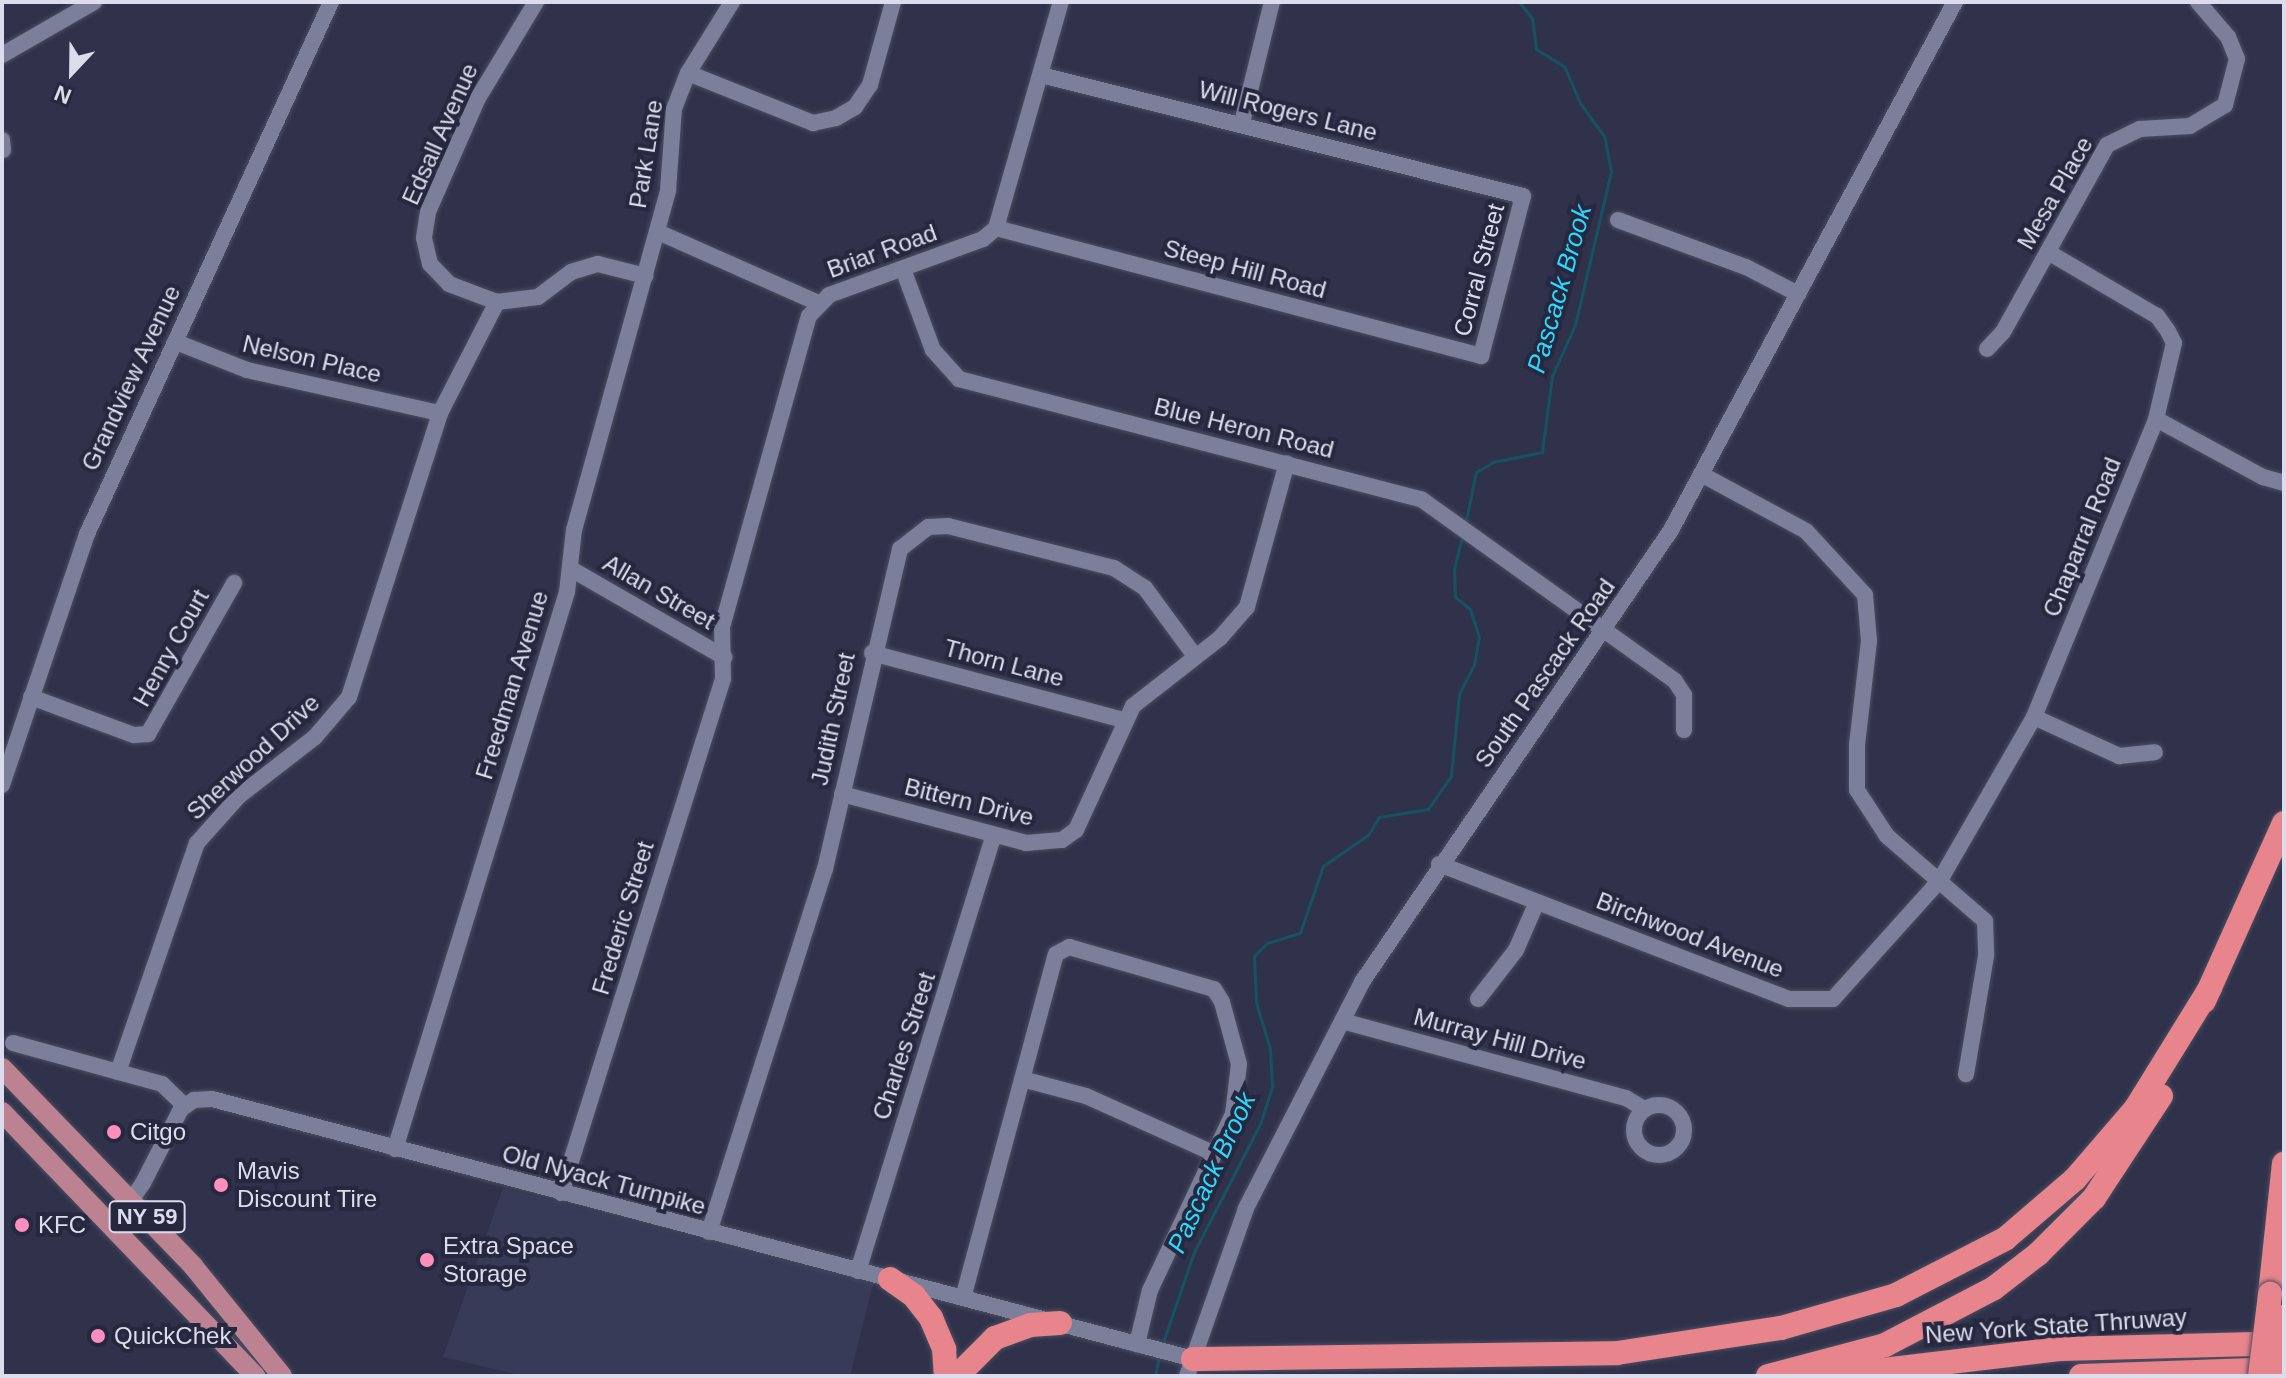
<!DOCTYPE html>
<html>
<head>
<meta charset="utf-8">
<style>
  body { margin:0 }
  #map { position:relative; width:2286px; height:1378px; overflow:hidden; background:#2f324a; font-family:Arial,sans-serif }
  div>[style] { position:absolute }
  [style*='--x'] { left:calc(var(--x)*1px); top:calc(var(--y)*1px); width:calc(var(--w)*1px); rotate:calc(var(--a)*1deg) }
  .built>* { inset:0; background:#373b58 }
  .stream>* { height:3px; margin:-1.5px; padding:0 1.5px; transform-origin:1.5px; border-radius:1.5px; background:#155361 }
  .roads { filter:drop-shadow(0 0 2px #4b4d60) drop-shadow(0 0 2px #4b4d60) }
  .minor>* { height:16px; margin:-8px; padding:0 8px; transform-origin:8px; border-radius:8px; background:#7b7f9a }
  .minor>.ring { margin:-8px; padding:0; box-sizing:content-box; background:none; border:16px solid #7b7f9a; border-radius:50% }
  .major>* { height:20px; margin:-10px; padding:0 10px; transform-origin:10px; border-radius:10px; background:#bc8292 }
  .highway>* { height:24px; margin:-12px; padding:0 12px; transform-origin:12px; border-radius:12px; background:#e8848c }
  .bridges { filter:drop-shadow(0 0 2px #4b4d60) drop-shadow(0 0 2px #4b4d60) }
  .highway-bridge>* { height:24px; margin:-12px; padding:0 12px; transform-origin:12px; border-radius:12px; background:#e8848c }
  .dots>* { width:22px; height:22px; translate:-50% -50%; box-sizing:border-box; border:4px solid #26283f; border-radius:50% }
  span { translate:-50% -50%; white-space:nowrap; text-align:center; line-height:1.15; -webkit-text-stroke:8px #26283f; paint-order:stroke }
  .shield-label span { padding:2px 6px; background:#26283f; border:2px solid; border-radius:6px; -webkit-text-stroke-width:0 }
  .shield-label { font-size:22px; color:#dbddec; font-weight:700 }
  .street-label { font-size:24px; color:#dbddec }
  .poi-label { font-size:24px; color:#dbddec }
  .left { translate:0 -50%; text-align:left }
  .water-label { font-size:26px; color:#2cd9fc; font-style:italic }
  .frame { position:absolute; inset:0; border:4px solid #dbddec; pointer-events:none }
  .north { position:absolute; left:32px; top:32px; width:80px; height:80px; -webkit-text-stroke:6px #26283f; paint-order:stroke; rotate:202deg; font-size:22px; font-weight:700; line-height:32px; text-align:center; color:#dbddec }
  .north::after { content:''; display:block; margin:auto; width:28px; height:36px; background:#dbddec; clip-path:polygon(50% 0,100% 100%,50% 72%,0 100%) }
</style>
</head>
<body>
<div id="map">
  <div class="built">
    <div style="clip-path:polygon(503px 1188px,873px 1284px,850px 1376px,524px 1376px,443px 1357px)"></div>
  </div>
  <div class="stream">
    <div style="--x:1465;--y:525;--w:54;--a:-78.3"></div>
    <div style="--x:1476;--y:472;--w:20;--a:-30"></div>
    <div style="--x:1493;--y:462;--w:50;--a:-11.5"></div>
    <div style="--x:1542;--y:452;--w:77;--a:-82.5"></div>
    <div style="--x:1552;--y:376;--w:56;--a:-65.7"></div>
    <div style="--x:1575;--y:325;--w:158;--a:-76.8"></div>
    <div style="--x:1611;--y:171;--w:36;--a:-101"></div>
    <div style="--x:1604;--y:136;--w:41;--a:-126"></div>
    <div style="--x:1580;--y:103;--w:39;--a:-113"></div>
    <div style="--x:1565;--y:67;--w:34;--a:-148"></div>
    <div style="--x:1536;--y:49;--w:31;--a:-97"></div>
    <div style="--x:1532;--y:18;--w:21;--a:-129"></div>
    <div style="--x:1162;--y:1345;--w:98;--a:-71"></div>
    <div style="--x:1194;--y:1252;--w:144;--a:-62.7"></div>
    <div style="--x:1260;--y:1124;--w:40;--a:-72"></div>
    <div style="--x:1272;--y:1086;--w:37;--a:-93"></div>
    <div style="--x:1270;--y:1049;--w:49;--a:-106.6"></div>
    <div style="--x:1256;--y:1002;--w:46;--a:-92.5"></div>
    <div style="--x:1254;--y:956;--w:18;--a:-45"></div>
    <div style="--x:1267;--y:943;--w:34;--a:-17"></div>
    <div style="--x:1300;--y:933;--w:71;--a:-71.1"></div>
    <div style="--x:1323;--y:866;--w:55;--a:-34.6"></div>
    <div style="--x:1368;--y:835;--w:21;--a:-59"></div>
    <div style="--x:1379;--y:817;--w:50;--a:-9.3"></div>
    <div style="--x:1428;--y:809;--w:40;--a:-55.1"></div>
    <div style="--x:1451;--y:776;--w:82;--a:-84.4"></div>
    <div style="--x:1459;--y:694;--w:33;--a:-63"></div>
    <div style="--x:1474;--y:665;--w:28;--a:-80"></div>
    <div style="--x:1479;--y:637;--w:29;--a:-108"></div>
    <div style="--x:1470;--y:609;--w:19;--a:-141"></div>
    <div style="--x:1455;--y:597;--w:28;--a:-92"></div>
    <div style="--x:1454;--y:569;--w:34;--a:-76"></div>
    <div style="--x:1155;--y:1376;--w:20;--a:-79"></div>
  </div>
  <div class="roads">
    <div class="minor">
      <div style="--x:536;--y:2;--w:112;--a:121.1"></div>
      <div style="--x:478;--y:98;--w:124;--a:113.7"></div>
      <div style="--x:428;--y:212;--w:26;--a:99"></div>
      <div style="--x:424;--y:238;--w:27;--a:77"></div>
      <div style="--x:430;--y:264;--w:28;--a:46"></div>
      <div style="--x:449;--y:284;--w:51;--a:20.6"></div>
      <div style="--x:497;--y:302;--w:41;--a:-7"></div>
      <div style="--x:538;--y:297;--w:41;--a:-37.1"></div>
      <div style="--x:571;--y:272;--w:28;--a:-17"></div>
      <div style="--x:598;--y:264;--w:49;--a:14.3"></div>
      <div style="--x:2;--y:55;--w:106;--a:-29.9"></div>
      <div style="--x:688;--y:73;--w:135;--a:21.8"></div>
      <div style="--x:813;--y:123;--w:24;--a:-12"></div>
      <div style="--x:836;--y:118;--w:22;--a:-30"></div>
      <div style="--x:855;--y:107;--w:27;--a:-56"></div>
      <div style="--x:870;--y:85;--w:86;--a:-74.5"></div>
      <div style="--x:1242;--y:123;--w:125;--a:-76.1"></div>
      <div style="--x:2;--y:140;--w:10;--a:84"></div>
      <div style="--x:1618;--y:220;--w:136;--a:20.2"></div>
      <div style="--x:1746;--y:267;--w:59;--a:27.4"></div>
      <div style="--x:996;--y:228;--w:502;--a:14.78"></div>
      <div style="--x:1481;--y:356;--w:165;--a:-75.3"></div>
      <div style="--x:1523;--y:196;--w:497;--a:-165.9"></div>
      <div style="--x:658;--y:232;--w:175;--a:23.9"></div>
      <div style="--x:903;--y:269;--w:86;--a:69.7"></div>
      <div style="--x:933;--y:350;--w:39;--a:48"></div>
      <div style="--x:959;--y:379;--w:477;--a:14.6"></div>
      <div style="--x:1421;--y:499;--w:312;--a:35.6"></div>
      <div style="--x:1675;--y:681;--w:17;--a:57"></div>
      <div style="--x:1684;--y:695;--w:35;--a:90"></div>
      <div style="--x:176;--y:342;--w:76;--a:21.5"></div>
      <div style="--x:247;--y:370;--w:198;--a:12.6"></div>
      <div style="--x:1987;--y:349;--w:23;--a:-47"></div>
      <div style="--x:2003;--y:332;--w:214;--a:-60.9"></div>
      <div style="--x:2107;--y:145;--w:37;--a:-26"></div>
      <div style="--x:2140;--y:129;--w:50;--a:-3.4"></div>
      <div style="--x:2190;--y:126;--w:41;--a:-31"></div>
      <div style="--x:2225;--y:105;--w:48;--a:-75.4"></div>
      <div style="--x:2237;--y:59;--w:24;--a:-112"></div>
      <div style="--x:2228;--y:37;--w:46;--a:-130.6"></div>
      <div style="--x:2156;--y:419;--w:122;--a:28.5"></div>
      <div style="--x:2263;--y:477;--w:22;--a:16"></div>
      <div style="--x:1701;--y:474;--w:119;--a:28.5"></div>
      <div style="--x:1806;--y:531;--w:87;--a:47.3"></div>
      <div style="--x:1865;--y:595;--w:46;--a:85"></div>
      <div style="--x:1869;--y:641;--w:104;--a:96.6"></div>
      <div style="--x:1857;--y:744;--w:46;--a:90"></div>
      <div style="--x:1857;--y:790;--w:55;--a:56.9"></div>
      <div style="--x:1887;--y:836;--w:130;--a:40.9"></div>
      <div style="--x:1985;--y:921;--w:35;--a:88"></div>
      <div style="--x:1986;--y:956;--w:120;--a:99.6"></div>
      <div style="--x:571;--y:569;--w:177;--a:29.9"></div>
      <div style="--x:872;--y:653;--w:261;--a:14.9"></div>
      <div style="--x:31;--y:697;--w:110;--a:20.3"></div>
      <div style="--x:134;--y:735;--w:14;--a:-4"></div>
      <div style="--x:148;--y:734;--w:174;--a:-60.3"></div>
      <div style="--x:2034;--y:717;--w:94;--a:24.6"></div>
      <div style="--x:2119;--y:756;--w:36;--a:-6"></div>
      <div style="--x:2;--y:785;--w:265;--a:-71.3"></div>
      <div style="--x:87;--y:534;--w:585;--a:-65.36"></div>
      <div style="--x:842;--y:794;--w:190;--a:14.9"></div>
      <div style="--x:1026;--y:843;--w:36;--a:-5"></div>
      <div style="--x:1062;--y:840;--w:17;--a:-36"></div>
      <div style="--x:1076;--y:830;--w:136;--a:-65.3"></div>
      <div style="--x:1133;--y:706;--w:110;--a:-38"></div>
      <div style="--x:1220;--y:638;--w:41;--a:-48.9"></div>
      <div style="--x:1247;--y:607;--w:149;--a:-74.5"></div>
      <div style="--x:1439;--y:864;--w:375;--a:21.1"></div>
      <div style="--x:1789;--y:999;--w:44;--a:0"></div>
      <div style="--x:1833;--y:999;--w:160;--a:-48"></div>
      <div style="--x:1940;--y:880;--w:188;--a:-60"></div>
      <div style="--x:2034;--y:717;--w:322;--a:-67.7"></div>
      <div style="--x:2156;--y:419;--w:78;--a:-76.7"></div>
      <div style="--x:2174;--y:343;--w:13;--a:-117"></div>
      <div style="--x:2168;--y:331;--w:19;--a:-126"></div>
      <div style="--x:2157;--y:316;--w:126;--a:-149.6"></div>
      <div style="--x:1478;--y:999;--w:62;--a:-52.2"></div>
      <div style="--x:1516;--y:950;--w:52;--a:-66.4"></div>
      <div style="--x:1342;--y:1021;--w:294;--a:15.2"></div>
      <div style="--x:1626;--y:1098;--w:21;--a:31"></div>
      <div style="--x:13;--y:1043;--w:155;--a:15.4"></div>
      <div style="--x:162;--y:1084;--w:30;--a:44"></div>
      <div style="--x:118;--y:1072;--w:242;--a:-71"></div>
      <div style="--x:197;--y:843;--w:63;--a:-48.2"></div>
      <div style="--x:239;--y:796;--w:96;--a:-37.8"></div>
      <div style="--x:315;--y:737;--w:52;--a:-49.6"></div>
      <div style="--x:349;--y:697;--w:298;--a:-72.2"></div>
      <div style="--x:440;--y:413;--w:125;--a:-62.8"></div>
      <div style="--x:1022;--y:1079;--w:66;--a:14.9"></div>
      <div style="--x:1086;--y:1096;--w:139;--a:24.2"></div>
      <div class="ring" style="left:1634px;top:1105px;width:34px;height:34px"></div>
      <div style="--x:395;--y:1149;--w:583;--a:-72.84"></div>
      <div style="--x:567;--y:592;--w:62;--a:-83.6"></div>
      <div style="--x:574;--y:530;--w:353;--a:-74.5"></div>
      <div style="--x:668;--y:190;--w:81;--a:-85.8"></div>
      <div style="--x:674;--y:109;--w:39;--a:-69"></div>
      <div style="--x:688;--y:73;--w:84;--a:-58.2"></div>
      <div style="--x:561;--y:1193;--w:539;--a:-72.51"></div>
      <div style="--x:723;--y:679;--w:52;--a:-91.1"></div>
      <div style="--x:722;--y:627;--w:323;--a:-74.4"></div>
      <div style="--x:809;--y:316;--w:29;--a:-46"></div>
      <div style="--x:829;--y:295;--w:164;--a:-20"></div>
      <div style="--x:983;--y:239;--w:17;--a:-40"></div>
      <div style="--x:996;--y:228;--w:235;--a:-74"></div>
      <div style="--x:114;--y:1225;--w:51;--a:-55.4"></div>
      <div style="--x:143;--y:1183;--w:83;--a:-62.8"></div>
      <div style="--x:181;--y:1109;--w:16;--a:-35"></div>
      <div style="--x:194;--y:1100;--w:18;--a:-3"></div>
      <div style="--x:212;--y:1099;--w:1015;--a:14.84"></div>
      <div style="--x:709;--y:1232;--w:381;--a:-72.3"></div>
      <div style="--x:825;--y:869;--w:329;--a:-76.8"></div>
      <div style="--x:900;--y:549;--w:36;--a:-38"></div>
      <div style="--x:928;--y:527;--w:20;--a:-3"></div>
      <div style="--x:948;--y:526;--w:171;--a:14.2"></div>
      <div style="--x:1114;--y:568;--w:37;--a:33"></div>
      <div style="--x:1145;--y:588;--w:84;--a:53.7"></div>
      <div style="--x:858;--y:1271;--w:457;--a:-72.7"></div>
      <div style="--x:963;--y:1298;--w:356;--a:-74.9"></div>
      <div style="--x:1056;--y:954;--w:15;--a:-28"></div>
      <div style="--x:1069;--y:947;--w:151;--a:16.2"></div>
      <div style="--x:1214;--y:989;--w:15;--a:58"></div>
      <div style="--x:1222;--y:1002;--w:64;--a:74.7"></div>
      <div style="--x:1239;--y:1064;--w:50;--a:96.8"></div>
      <div style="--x:1233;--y:1114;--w:195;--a:115.2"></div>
      <div style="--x:1150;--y:1290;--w:56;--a:103.5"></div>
      <div style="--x:1187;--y:1376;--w:178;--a:-70.6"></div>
      <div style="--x:1246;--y:1208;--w:254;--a:-62.8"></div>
      <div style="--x:1362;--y:982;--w:548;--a:-55.64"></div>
      <div style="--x:1671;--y:530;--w:600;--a:-61.73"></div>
    </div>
    <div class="major">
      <div style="--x:2;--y:1068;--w:275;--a:46"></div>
      <div style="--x:193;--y:1266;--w:141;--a:51"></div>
      <div style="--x:2;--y:1112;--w:366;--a:46.2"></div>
    </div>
    <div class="highway">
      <div style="--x:2204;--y:1001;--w:195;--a:-65.8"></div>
      <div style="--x:890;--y:1279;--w:29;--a:35"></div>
      <div style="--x:914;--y:1296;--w:28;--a:52"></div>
      <div style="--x:931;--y:1318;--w:34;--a:67"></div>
      <div style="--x:944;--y:1349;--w:27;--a:86"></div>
      <div style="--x:2270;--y:1294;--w:131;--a:-83.9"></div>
      <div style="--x:1193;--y:1359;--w:424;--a:-0.8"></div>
      <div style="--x:1617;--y:1353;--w:166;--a:-8.7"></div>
      <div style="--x:1781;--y:1328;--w:120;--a:-16"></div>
      <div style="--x:1896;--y:1295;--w:123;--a:-27.2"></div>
      <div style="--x:2005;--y:1239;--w:92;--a:-40.6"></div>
      <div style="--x:2075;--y:1179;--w:94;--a:-49.3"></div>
      <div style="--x:2136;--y:1108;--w:141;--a:-58.3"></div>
      <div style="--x:957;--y:1376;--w:54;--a:-45"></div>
      <div style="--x:995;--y:1338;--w:37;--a:-20"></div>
      <div style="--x:1030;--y:1325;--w:30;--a:-4"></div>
      <div style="--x:1768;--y:1376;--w:121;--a:-14.8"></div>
      <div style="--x:1885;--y:1345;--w:123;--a:-27.6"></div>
      <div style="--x:1994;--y:1288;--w:56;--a:-37.7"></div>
      <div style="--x:2038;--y:1254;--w:79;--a:-45"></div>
      <div style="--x:2094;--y:1198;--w:122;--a:-56.7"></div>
      <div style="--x:1833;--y:1376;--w:230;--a:-6.8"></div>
      <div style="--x:2061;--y:1349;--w:223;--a:-1.5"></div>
      <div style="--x:2081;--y:1376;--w:201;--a:-2"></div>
    </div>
  </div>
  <div class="bridges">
    <div class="highway-bridge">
      <div style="--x:2260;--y:1376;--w:83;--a:-83"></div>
      <div style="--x:2277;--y:1376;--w:60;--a:-83.3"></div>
    </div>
  </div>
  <div class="dots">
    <div style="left:114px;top:1132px;background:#fe8ebe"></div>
    <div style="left:221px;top:1185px;background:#fe8ebe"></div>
    <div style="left:22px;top:1225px;background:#fe8ebe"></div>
    <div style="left:427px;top:1260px;background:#fe8ebe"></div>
    <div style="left:98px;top:1336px;background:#fe8ebe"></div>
  </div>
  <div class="shield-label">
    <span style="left:147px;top:1217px">NY 59</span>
  </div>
  <div class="street-label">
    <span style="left:1288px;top:111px;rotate:14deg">Will Rogers Lane</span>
    <span style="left:440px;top:134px;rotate:-66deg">Edsall Avenue</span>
    <span style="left:646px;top:154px;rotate:-81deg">Park Lane</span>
    <span style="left:2055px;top:193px;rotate:-60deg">Mesa Place</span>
    <span style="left:882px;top:251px;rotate:-20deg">Briar Road</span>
    <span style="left:1245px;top:269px;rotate:15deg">Steep Hill Road</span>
    <span style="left:1479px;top:270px;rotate:-75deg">Corral Street</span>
    <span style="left:312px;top:359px;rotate:13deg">Nelson Place</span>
    <span style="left:131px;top:378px;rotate:-65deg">Grandview Avenue</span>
    <span style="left:1244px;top:428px;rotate:14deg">Blue Heron Road</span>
    <span style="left:2082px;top:537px;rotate:-68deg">Chaparral Road</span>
    <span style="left:659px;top:592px;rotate:30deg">Allan Street</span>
    <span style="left:171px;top:648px;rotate:-61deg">Henry Court</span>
    <span style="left:1004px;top:663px;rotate:15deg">Thorn Lane</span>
    <span style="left:1545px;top:673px;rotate:-55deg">South Pascack Road</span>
    <span style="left:512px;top:685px;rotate:-73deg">Freedman Avenue</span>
    <span style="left:833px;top:719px;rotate:-78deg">Judith Street</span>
    <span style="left:253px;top:757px;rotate:-43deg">Sherwood Drive</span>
    <span style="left:969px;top:802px;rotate:14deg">Bittern Drive</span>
    <span style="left:623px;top:918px;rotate:-73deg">Frederic Street</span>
    <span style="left:1690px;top:935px;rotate:21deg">Birchwood Avenue</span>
    <span style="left:1500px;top:1039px;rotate:15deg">Murray Hill Drive</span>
    <span style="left:904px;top:1046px;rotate:-72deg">Charles Street</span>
    <span style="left:604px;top:1180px;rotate:15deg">Old Nyack Turnpike</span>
    <span style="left:2056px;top:1326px;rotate:-4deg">New York State Thruway</span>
  </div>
  <div class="poi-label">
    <span class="left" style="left:130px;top:1132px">Citgo</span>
    <span class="left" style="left:237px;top:1185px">Mavis<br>Discount Tire</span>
    <span class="left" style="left:38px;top:1225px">KFC</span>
    <span class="left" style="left:443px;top:1260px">Extra Space<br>Storage</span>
    <span class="left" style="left:114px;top:1336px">QuickChek</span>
  </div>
  <div class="water-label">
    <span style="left:1560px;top:289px;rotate:-74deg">Pascack Brook</span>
    <span style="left:1212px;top:1173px;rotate:-65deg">Pascack Brook</span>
  </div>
  <div class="frame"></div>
  <div class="north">N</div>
</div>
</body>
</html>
